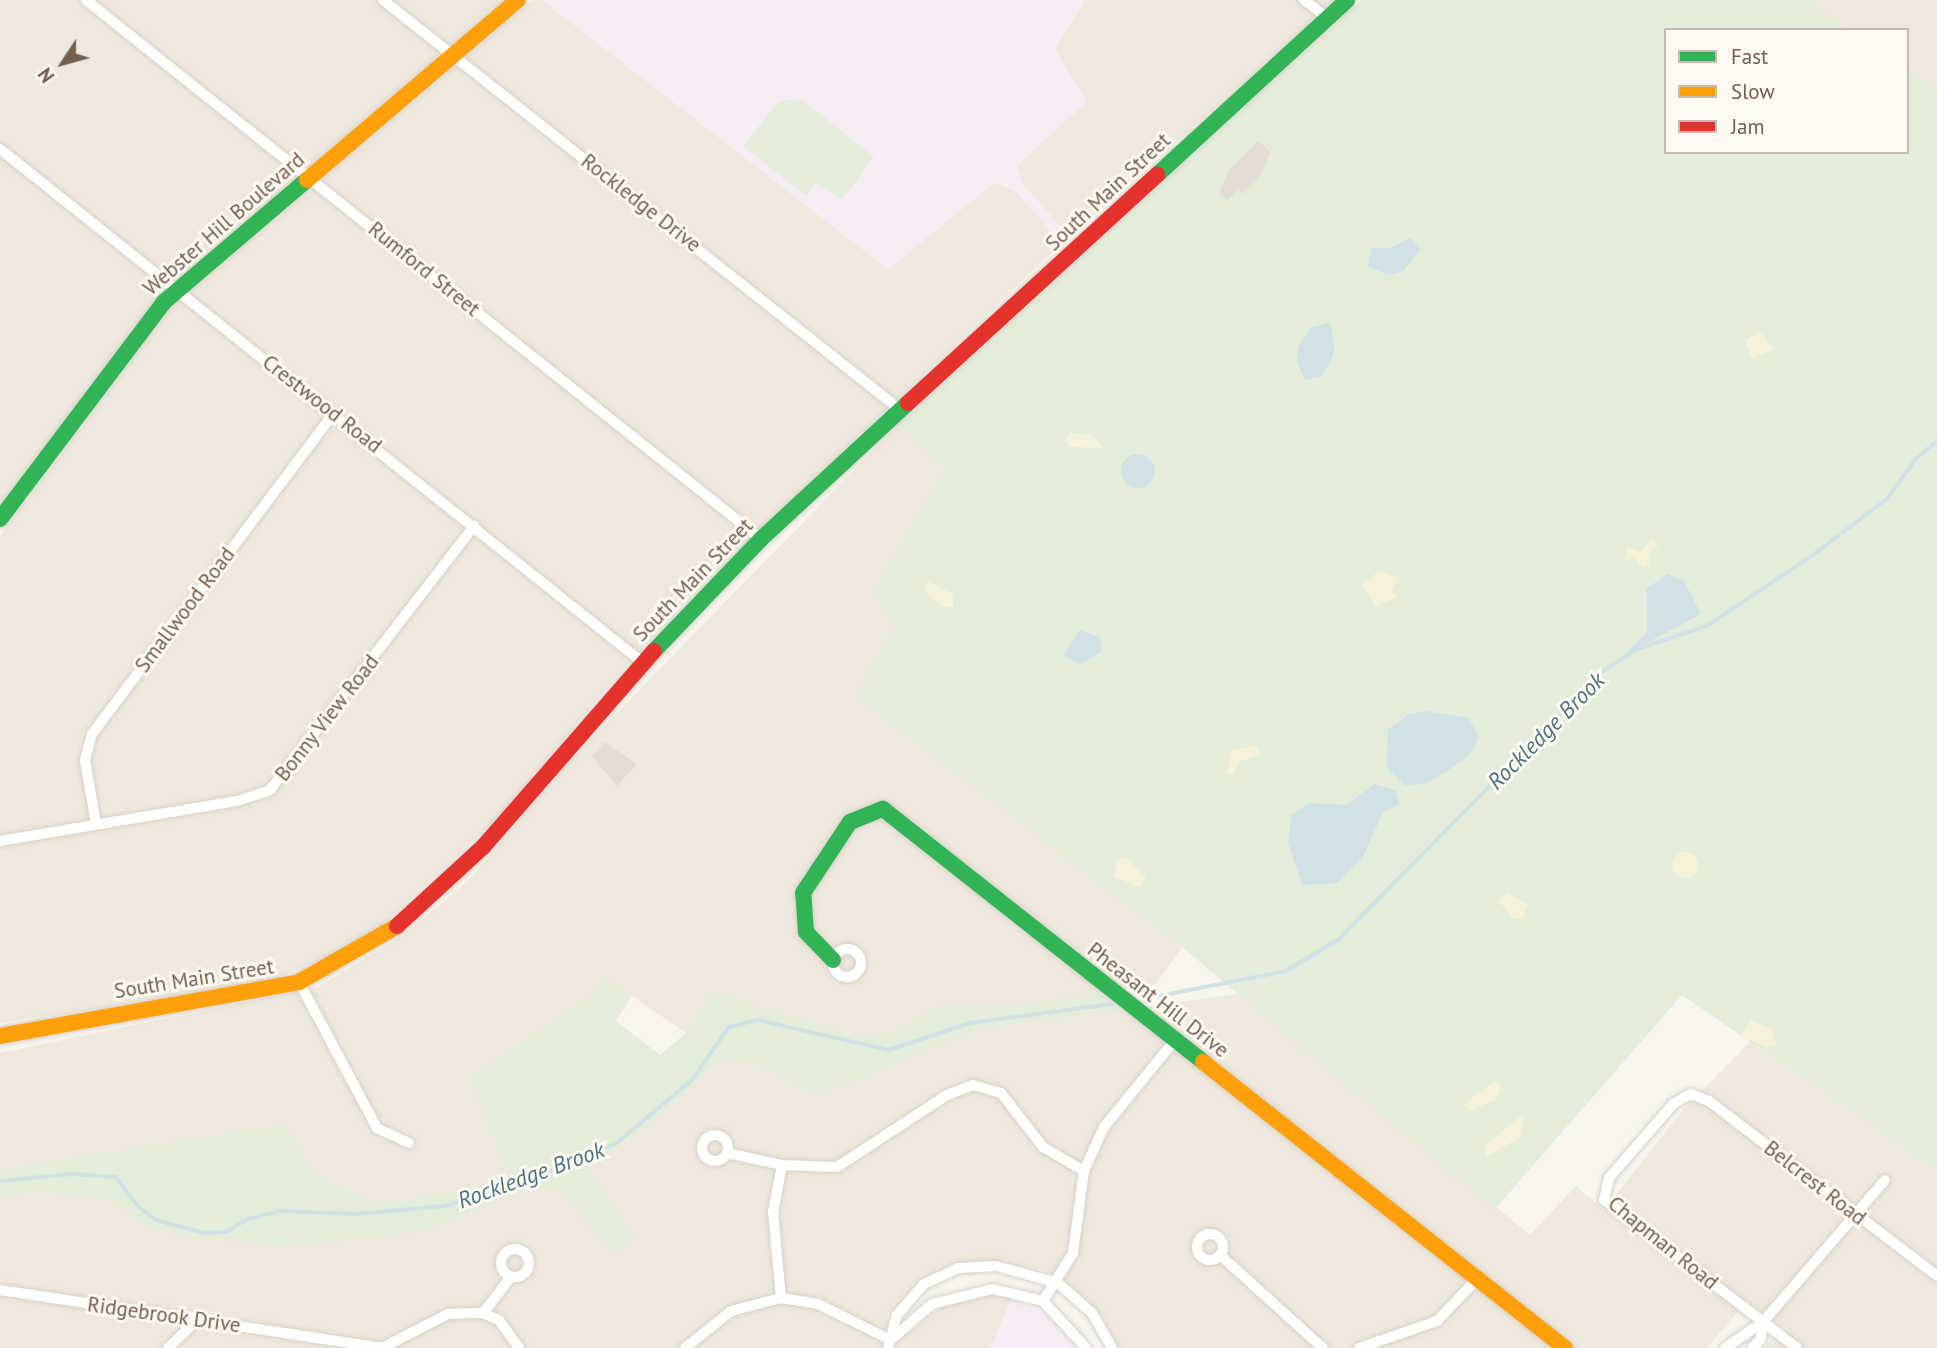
<!DOCTYPE html>
<html>
<head>
<meta charset="utf-8">
<style>
  body { margin:0 }
  #map { position:relative; width:1937px; height:1348px; overflow:hidden; background:#f7f5ee; font-family:"PT Sans",sans-serif }
  div>[style] { position:absolute }
  [style*='--x'] { left:calc(var(--x)*1px); top:calc(var(--y)*1px); width:calc(var(--w)*1px); rotate:calc(var(--a)*1deg) }
  .residential>* { inset:0; background:#efe8dc }
  .education>* { inset:0; background:#f5edf3 }
  .green>* { inset:0; background:#e3edda }
  .sand>* { inset:0; background:#f6f2d9 }
  .round { border-radius:50% }
  .water>* { inset:0; background:#d0e2e6 }
  .stream>* { height:3.5px; margin:-1.75px; padding:0 1.75px; transform-origin:1.75px; border-radius:1.75px; background:#d0e2e6 }
  .building>* { inset:0; background:#e3ddd5 }
  .roads { filter:drop-shadow(0 0 2px #d6d2cc) drop-shadow(0 0 2px #d6d2cc) }
  .street>* { height:10px; margin:-5px; padding:0 5px; transform-origin:5px; border-radius:5px; background:#fefefc }
  .street>.ring { margin:-5px; padding:0; box-sizing:content-box; background:none; border:10px solid #fefefc; border-radius:50% }
  .fast>* { height:16px; margin:-8px; padding:0 8px; transform-origin:8px; border-radius:8px; background:#30b455 }
  .slow>* { height:16px; margin:-8px; padding:0 8px; transform-origin:8px; border-radius:8px; background:#ff9f0a }
  .jam>* { height:16px; margin:-8px; padding:0 8px; transform-origin:8px; border-radius:8px; background:#e5322d }
  span { translate:-50% -50%; white-space:nowrap; text-align:center; line-height:1.15; -webkit-text-stroke:6px #fdf9f0; paint-order:stroke }
  .street-label { font-size:21px; color:#735f4f }
  .water-label { font-size:23px; color:#4b7584; font-style:italic }
  .legend { position:absolute; left:1664px; top:28px; width:245px; height:126px; box-sizing:border-box; background:#fdf9f0; border:2px solid #c6bbb0; margin:0; padding:9px 12px; list-style:none; font-size:21px; color:#735f4f }
  .legend li { display:flex; align-items:center; gap:14px; height:35px }
  .legend b { width:35px; border:2px solid #c6bbb0 }
  .north { position:absolute; left:28px; top:28px; width:70px; height:70px; -webkit-text-stroke:5px #fdf9f0; paint-order:stroke; rotate:234deg; font-size:19px; font-weight:700; line-height:28px; text-align:center; color:#735f4f }
  .north::after { content:''; display:block; margin:auto; width:24px; height:32px; background:#735f4f; clip-path:polygon(50% 0,100% 100%,50% 72%,0 100%) }
</style>
</head>
<body>
<div id="map">
  <div class="residential">
    <div style="clip-path:polygon(0 0,503px 0,158px 296px,0 504px)"></div>
    <div style="clip-path:polygon(533px 0,542px 0,888px 269px,995px 182px,1015px 191px,1062px 243px,739px 549px,621px 671px,496px 819px,374px 932px,337px 955px,251px 986px,0 1023px,0 536px,171px 308px)"></div>
    <div style="clip-path:polygon(1085px 0,1335px 0,1069px 237px,1023px 184px,1016px 166px,1086px 102px,1055px 49px)"></div>
    <div style="clip-path:polygon(1807px 0,1937px 0,1937px 89px,1907px 68px,1907px 30px,1852px 30px)"></div>
    <div style="clip-path:polygon(898px 425px,944px 470px,873px 591px,895px 625px,855px 696px,1182px 947px,1155px 985px,1025px 1005px,940px 1005px,881px 1037px,853px 1035px,714px 992px,686px 1033px,603px 976px,589px 997px,469px 1078px,508px 1174px,465px 1192px,376px 1203px,317px 1177px,285px 1124px,0 1170px,0 1053px,318px 987px,401px 937px,467px 882px,572px 759px)"></div>
    <div style="clip-path:polygon(1238px 994px,1530px 1235px,1576px 1186px,1604px 1210px,1681px 1112px,1750px 1042px,1937px 1170px,1937px 1348px,1764px 1348px,1785px 1329px,1747px 1301px,1707px 1348px,1119px 1348px,1098px 1313px,1073px 1288px,1045px 1270px,982px 1260px,927px 1276px,886px 1318px,909px 1333px,945px 1304px,984px 1295px,1012px 1297px,991px 1348px,0 1348px,0 1197px,37px 1192px,108px 1199px,148px 1229px,429px 1230px,528px 1189px,559px 1188px,634px 1235px,587px 1166px,653px 1123px,720px 1059px,750px 1061px,818px 1096px,980px 1029px)"></div>
  </div>
  <div class="education">
    <div style="clip-path:polygon(542px 0,1085px 0,1055px 49px,1087px 102px,1016px 166px,1023px 184px,1069px 237px,1062px 243px,1015px 191px,995px 182px,889px 269px)"></div>
    <div style="clip-path:polygon(1012px 1297px,1052px 1317px,1079px 1348px,991px 1348px)"></div>
  </div>
  <div class="green">
    <div style="clip-path:polygon(1361px 0,1807px 0,1852px 30px,1666px 30px,1666px 152px,1907px 152px,1907px 68px,1937px 89px,1937px 1170px,1682px 995px,1495px 1209px,1182px 947px,855px 696px,895px 625px,873px 591px,944px 470px,898px 425px)"></div>
    <div style="clip-path:polygon(801px 99px,874px 157px,842px 200px,817px 183px,806px 196px,743px 146px,779px 101px)"></div>
    <div style="clip-path:polygon(603px 976px,632px 996px,616px 1021px,660px 1055px,686px 1033px,714px 992px,853px 1035px,881px 1037px,940px 1005px,1025px 1005px,1100px 993px,1120px 1010px,980px 1029px,818px 1096px,750px 1061px,720px 1059px,653px 1123px,587px 1166px,634px 1235px,615px 1256px,559px 1188px,528px 1189px,429px 1230px,283px 1247px,148px 1229px,108px 1199px,37px 1192px,0 1197px,0 1170px,285px 1124px,317px 1177px,376px 1203px,465px 1192px,508px 1174px,469px 1078px,589px 997px)"></div>
  </div>
  <div class="sand">
    <div style="clip-path:polygon(1759px 331px,1774px 350px,1751px 358px,1745px 341px)"></div>
    <div style="clip-path:polygon(1070px 432px,1093px 436px,1103px 448px,1070px 447px,1064px 440px)"></div>
    <div style="clip-path:polygon(1652px 539px,1658px 546px,1649px 554px,1650px 566px,1643px 568px,1634px 558px,1624px 561px,1627px 547px,1640px 552px)"></div>
    <div style="clip-path:polygon(1379px 571px,1397px 578px,1391px 591px,1398px 597px,1375px 606px,1362px 585px)"></div>
    <div style="clip-path:polygon(929px 582px,953px 594px,953px 607px,944px 607px,927px 594px,924px 585px)"></div>
    <div style="clip-path:polygon(1256px 745px,1260px 755px,1241px 761px,1233px 774px,1227px 773px,1232px 751px)"></div>
    <div class="round" style="left:1672px;top:852px;width:26px;height:26px"></div>
    <div style="clip-path:polygon(1126px 858px,1146px 877px,1141px 887px,1114px 877px,1117px 861px)"></div>
    <div style="clip-path:polygon(1507px 893px,1528px 905px,1522px 919px,1512px 918px,1499px 901px)"></div>
    <div style="clip-path:polygon(1751px 1020px,1772px 1030px,1777px 1046px,1767px 1048px,1740px 1035px)"></div>
    <div style="clip-path:polygon(1496px 1080px,1501px 1087px,1496px 1100px,1470px 1110px,1463px 1105px)"></div>
    <div style="clip-path:polygon(1524px 1114px,1520px 1137px,1486px 1157px,1485px 1145px)"></div>
  </div>
  <div class="water">
    <div style="clip-path:polygon(1410px 238px,1421px 249px,1403px 271px,1389px 275px,1368px 267px,1371px 248px,1390px 248px)"></div>
    <div style="clip-path:polygon(1330px 323px,1335px 347px,1331px 361px,1320px 377px,1305px 380px,1297px 362px,1298px 347px,1312px 327px)"></div>
    <div class="round" style="left:1121px;top:454px;width:34px;height:34px"></div>
    <div style="clip-path:polygon(1667px 574px,1684px 581px,1701px 614px,1623px 656px,1647px 632px,1646px 589px)"></div>
    <div style="clip-path:polygon(1080px 630px,1099px 637px,1102px 644px,1101px 652px,1080px 664px,1063px 655px)"></div>
    <div style="clip-path:polygon(1426px 711px,1469px 718px,1479px 738px,1471px 753px,1446px 772px,1425px 784px,1404px 785px,1386px 767px,1388px 730px,1409px 714px)"></div>
    <div style="clip-path:polygon(1375px 784px,1395px 790px,1400px 804px,1383px 812px,1363px 857px,1337px 883px,1302px 885px,1288px 843px,1291px 815px,1310px 803px,1346px 805px)"></div>
  </div>
  <div class="stream">
    <div style="--x:1149;--y:998;--w:140;--a:-11.1"></div>
    <div style="--x:1286;--y:971;--w:62;--a:-31.1"></div>
    <div style="--x:1339;--y:939;--w:375;--a:-45.4"></div>
    <div style="--x:1602;--y:672;--w:42;--a:-33.3"></div>
    <div style="--x:1637;--y:649;--w:74;--a:-18.2"></div>
    <div style="--x:1707;--y:626;--w:128;--a:-33.8"></div>
    <div style="--x:1813;--y:555;--w:93;--a:-37.1"></div>
    <div style="--x:1887;--y:499;--w:49;--a:-54.1"></div>
    <div style="--x:1916;--y:459;--w:28;--a:-41"></div>
    <div style="--x:0;--y:1181;--w:72;--a:-5.6"></div>
    <div style="--x:72;--y:1174;--w:44;--a:3.9"></div>
    <div style="--x:116;--y:1177;--w:38;--a:53"></div>
    <div style="--x:139;--y:1207;--w:21;--a:37"></div>
    <div style="--x:156;--y:1220;--w:51;--a:14.9"></div>
    <div style="--x:205;--y:1233;--w:21;--a:-3"></div>
    <div style="--x:226;--y:1232;--w:26;--a:-31"></div>
    <div style="--x:248;--y:1219;--w:33;--a:-14"></div>
    <div style="--x:280;--y:1211;--w:76;--a:2.3"></div>
    <div style="--x:356;--y:1214;--w:88;--a:-5.2"></div>
    <div style="--x:444;--y:1206;--w:65;--a:-15.1"></div>
    <div style="--x:507;--y:1189;--w:119;--a:-22.7"></div>
    <div style="--x:617;--y:1143;--w:99;--a:-40.1"></div>
    <div style="--x:693;--y:1079;--w:63;--a:-55.3"></div>
    <div style="--x:729;--y:1027;--w:30;--a:-14"></div>
    <div style="--x:758;--y:1020;--w:134;--a:12.9"></div>
    <div style="--x:889;--y:1050;--w:85;--a:-18.4"></div>
    <div style="--x:970;--y:1023;--w:143;--a:-7.6"></div>
  </div>
  <div class="building">
    <div style="clip-path:polygon(1258px 141px,1271px 152px,1259px 178px,1243px 194px,1238px 190px,1227px 200px,1219px 194px,1229px 170px)"></div>
    <div style="clip-path:polygon(605px 742px,637px 764px,617px 786px,592px 756px)"></div>
  </div>
  <div class="roads">
    <div class="street">
      <div style="--x:86;--y:0;--w:864;--a:38.61"></div>
      <div style="--x:383;--y:0;--w:657;--a:38.39"></div>
      <div style="--x:1304;--y:0;--w:30;--a:37"></div>
      <div style="--x:0;--y:149;--w:822;--a:38.63"></div>
      <div style="--x:96;--y:824;--w:65;--a:-99.8"></div>
      <div style="--x:85;--y:760;--w:27;--a:-75"></div>
      <div style="--x:92;--y:734;--w:402;--a:-53"></div>
      <div style="--x:0;--y:841;--w:240;--a:-9.6"></div>
      <div style="--x:237;--y:801;--w:35;--a:-18"></div>
      <div style="--x:270;--y:790;--w:334;--a:-52.3"></div>
      <div class="ring" style="left:833px;top:949px;width:18px;height:18px"></div>
      <div style="--x:299;--y:982;--w:166;--a:61.9"></div>
      <div style="--x:377;--y:1128;--w:35;--a:25"></div>
      <div class="ring" style="left:702px;top:1135px;width:16px;height:16px"></div>
      <div style="--x:727;--y:1153;--w:56;--a:12.3"></div>
      <div style="--x:782;--y:1165;--w:55;--a:2.1"></div>
      <div style="--x:837;--y:1167;--w:131;--a:-33.2"></div>
      <div style="--x:947;--y:1095;--w:28;--a:-21"></div>
      <div style="--x:973;--y:1085;--w:29;--a:16"></div>
      <div style="--x:1001;--y:1093;--w:68;--a:52.1"></div>
      <div style="--x:1043;--y:1147;--w:48;--a:30.3"></div>
      <div class="ring" style="left:1197px;top:1234px;width:16px;height:16px"></div>
      <div class="ring" style="left:501px;top:1249px;width:18px;height:18px"></div>
      <div style="--x:1220;--y:1255;--w:139;--a:42.1"></div>
      <div style="--x:0;--y:1290;--w:386;--a:8.6"></div>
      <div style="--x:382;--y:1348;--w:74;--a:-27.3"></div>
      <div style="--x:448;--y:1314;--w:35;--a:-2"></div>
      <div style="--x:483;--y:1313;--w:46;--a:-52.1"></div>
      <div style="--x:781;--y:1298;--w:86;--a:-95.3"></div>
      <div style="--x:773;--y:1212;--w:48;--a:-79.2"></div>
      <div style="--x:1043;--y:1301;--w:57;--a:-58"></div>
      <div style="--x:1073;--y:1253;--w:83;--a:-82.4"></div>
      <div style="--x:1084;--y:1171;--w:48;--a:-65.6"></div>
      <div style="--x:1104;--y:1127;--w:112;--a:-50.8"></div>
      <div style="--x:483;--y:1313;--w:17;--a:24"></div>
      <div style="--x:499;--y:1320;--w:34;--a:54"></div>
      <div style="--x:893;--y:1338;--w:52;--a:-41.1"></div>
      <div style="--x:932;--y:1304;--w:63;--a:-13.8"></div>
      <div style="--x:993;--y:1289;--w:51;--a:13.5"></div>
      <div style="--x:1043;--y:1301;--w:64;--a:47.5"></div>
      <div style="--x:168;--y:1348;--w:40;--a:-44"></div>
      <div style="--x:685;--y:1348;--w:59;--a:-38.8"></div>
      <div style="--x:731;--y:1311;--w:52;--a:-14.6"></div>
      <div style="--x:781;--y:1298;--w:37;--a:9"></div>
      <div style="--x:818;--y:1304;--w:81;--a:26.3"></div>
      <div style="--x:888;--y:1348;--w:34;--a:-75"></div>
      <div style="--x:897;--y:1315;--w:41;--a:-48.9"></div>
      <div style="--x:924;--y:1284;--w:38;--a:-25"></div>
      <div style="--x:959;--y:1268;--w:37;--a:-3"></div>
      <div style="--x:996;--y:1266;--w:64;--a:15.3"></div>
      <div style="--x:1058;--y:1283;--w:45;--a:41.4"></div>
      <div style="--x:1092;--y:1313;--w:40;--a:60.3"></div>
      <div style="--x:1359;--y:1348;--w:83;--a:-19.1"></div>
      <div style="--x:1437;--y:1321;--w:58;--a:-46.4"></div>
      <div style="--x:1725;--y:1348;--w:46;--a:-34.4"></div>
      <div style="--x:1763;--y:1322;--w:187;--a:-49.3"></div>
      <div style="--x:1752;--y:1348;--w:13;--a:-45"></div>
      <div style="--x:1761;--y:1339;--w:17;--a:-83"></div>
      <div style="--x:1797;--y:1348;--w:243;--a:-142.5"></div>
      <div style="--x:1604;--y:1200;--w:23;--a:-77"></div>
      <div style="--x:1609;--y:1178;--w:98;--a:-49.1"></div>
      <div style="--x:1673;--y:1104;--w:20;--a:-30"></div>
      <div style="--x:1690;--y:1094;--w:20;--a:20"></div>
      <div style="--x:1709;--y:1101;--w:287;--a:37.5"></div>
    </div>
    <div class="fast">
      <div style="--x:1157;--y:175;--w:258;--a:-42.6"></div>
      <div style="--x:0;--y:519;--w:272;--a:-52.9"></div>
      <div style="--x:164;--y:302;--w:188;--a:-40.5"></div>
      <div style="--x:654;--y:651;--w:155;--a:-46.3"></div>
      <div style="--x:761;--y:539;--w:200;--a:-42.8"></div>
      <div style="--x:833;--y:960;--w:39;--a:-134"></div>
      <div style="--x:806;--y:932;--w:39;--a:-94"></div>
      <div style="--x:803;--y:893;--w:85;--a:-56.5"></div>
      <div style="--x:850;--y:822;--w:35;--a:-22"></div>
      <div style="--x:883;--y:809;--w:408;--a:38.3"></div>
    </div>
    <div class="slow">
      <div style="--x:307;--y:180;--w:277;--a:-40.5"></div>
      <div style="--x:0;--y:1036;--w:304;--a:-10.2"></div>
      <div style="--x:299;--y:982;--w:113;--a:-29.7"></div>
      <div style="--x:1203;--y:1062;--w:461;--a:38.3"></div>
    </div>
    <div class="jam">
      <div style="--x:908;--y:403;--w:338;--a:-42.5"></div>
      <div style="--x:397;--y:926;--w:117;--a:-42.6"></div>
      <div style="--x:483;--y:847;--w:260;--a:-48.9"></div>
    </div>
  </div>
  <div class="street-label">
    <span style="left:1108px;top:192px;rotate:-43deg">South Main Street</span>
    <span style="left:641px;top:203px;rotate:38deg">Rockledge Drive</span>
    <span style="left:224px;top:224px;rotate:-41deg">Webster Hill Boulevard</span>
    <span style="left:424px;top:269px;rotate:39deg">Rumford Street</span>
    <span style="left:322px;top:404px;rotate:38deg">Crestwood Road</span>
    <span style="left:693px;top:580px;rotate:-46deg">South Main Street</span>
    <span style="left:185px;top:610px;rotate:-53deg">Smallwood Road</span>
    <span style="left:327px;top:718px;rotate:-52deg">Bonny View Road</span>
    <span style="left:194px;top:979px;rotate:-9deg">South Main Street</span>
    <span style="left:1158px;top:1000px;rotate:38deg">Pheasant Hill Drive</span>
    <span style="left:1815px;top:1183px;rotate:38deg">Belcrest Road</span>
    <span style="left:1663px;top:1243px;rotate:39deg">Chapman Road</span>
    <span style="left:164px;top:1315px;rotate:8deg">Ridgebrook Drive</span>
  </div>
  <div class="water-label">
    <span style="left:1546px;top:731px;rotate:-45deg">Rockledge Brook</span>
    <span style="left:531px;top:1175px;rotate:-20deg">Rockledge Brook</span>
  </div>
  <ul class="legend">
  <li><b style="height:9px;background:#30b455"></b>Fast</li>
  <li><b style="height:9px;background:#ff9f0a"></b>Slow</li>
  <li><b style="height:9px;background:#e5322d"></b>Jam</li>
  </ul>
  <div class="north">N</div>
</div>
</body>
</html>
